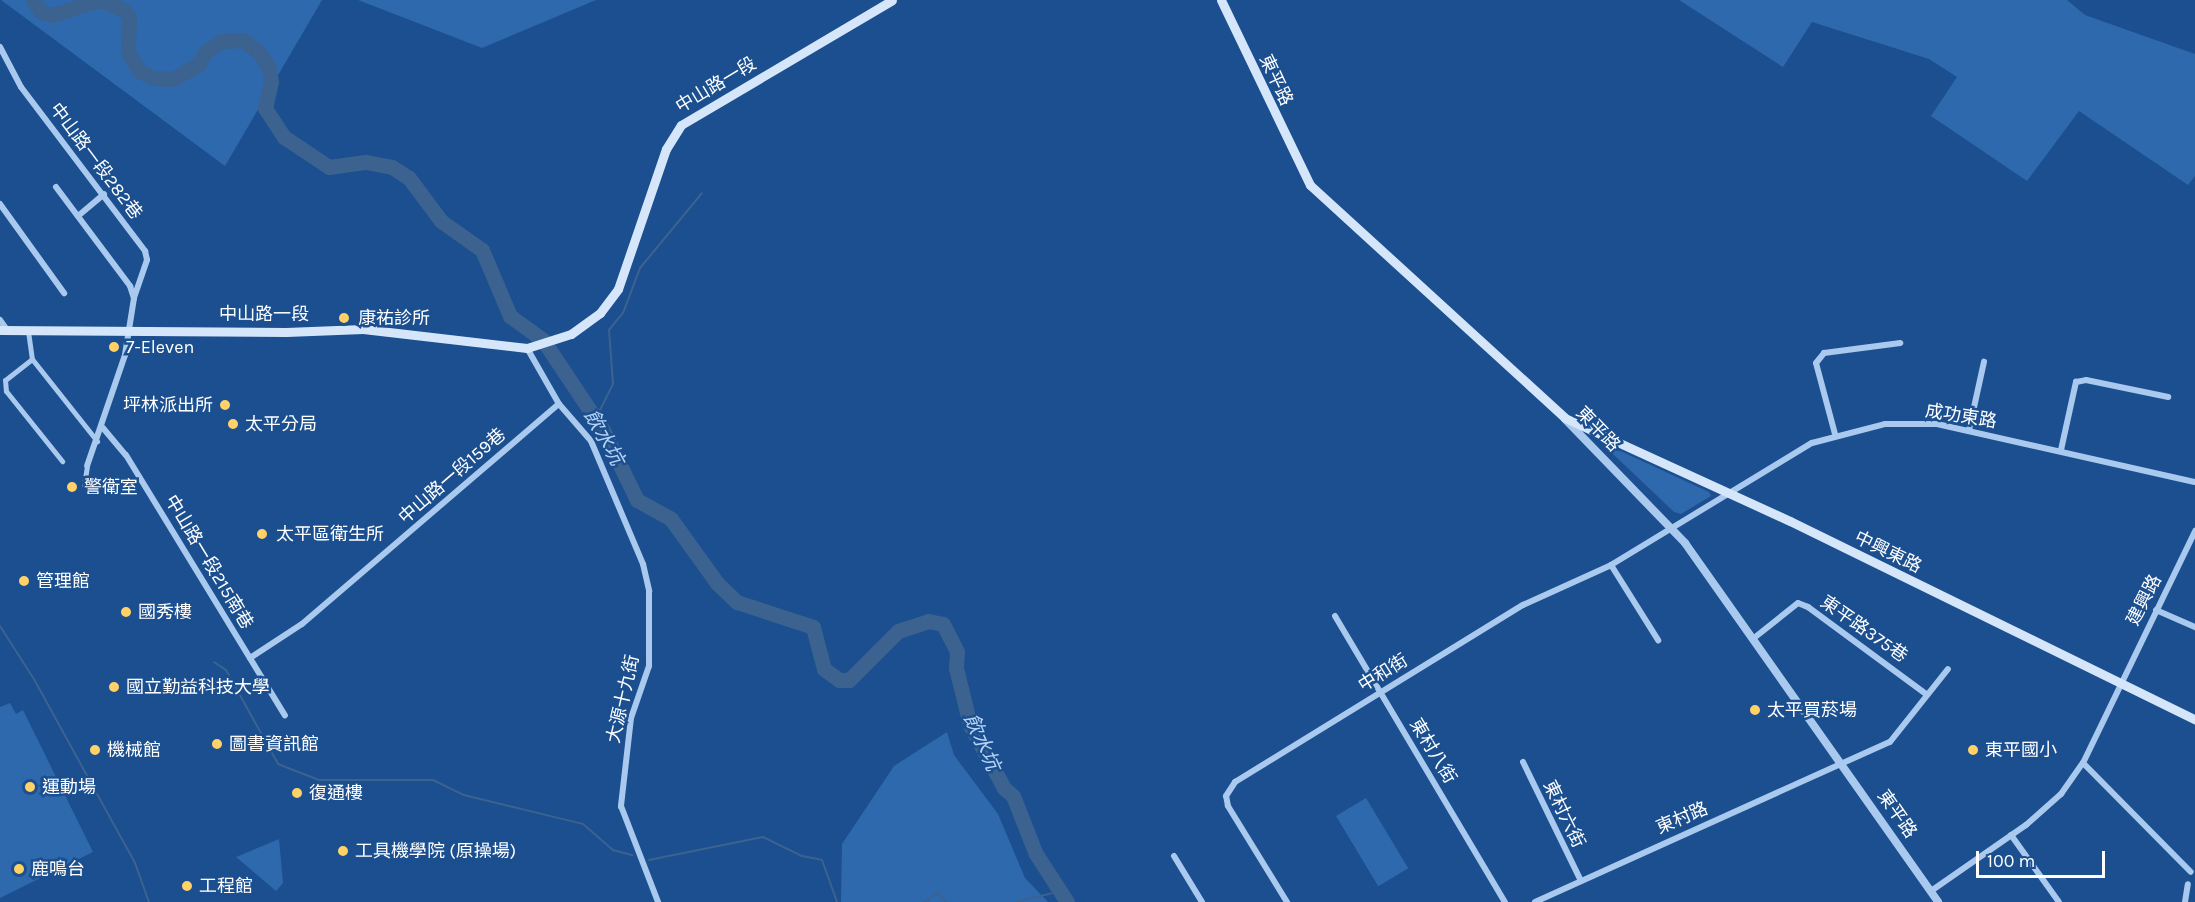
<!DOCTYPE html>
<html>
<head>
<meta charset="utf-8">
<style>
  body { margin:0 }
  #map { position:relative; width:2195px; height:902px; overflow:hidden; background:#1b4f8f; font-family:Karla,"Noto Sans TC",sans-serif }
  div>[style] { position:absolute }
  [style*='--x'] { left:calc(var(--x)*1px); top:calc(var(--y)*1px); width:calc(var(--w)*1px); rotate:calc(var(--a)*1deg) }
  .green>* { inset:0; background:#2e69ad; transform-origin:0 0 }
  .stream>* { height:2px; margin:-1px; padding:0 1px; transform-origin:1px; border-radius:1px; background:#3c6290 }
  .river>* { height:15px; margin:-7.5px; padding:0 7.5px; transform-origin:7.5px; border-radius:7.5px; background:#3c6290 }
  .pedestrian>* { height:5px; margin:-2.5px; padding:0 2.5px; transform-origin:2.5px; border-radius:2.5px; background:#a9c9ee }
  .minor>* { height:6px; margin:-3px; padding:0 3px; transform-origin:3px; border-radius:3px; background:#a9c9ee }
  .tertiary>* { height:8px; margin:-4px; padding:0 4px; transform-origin:4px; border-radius:4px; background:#a9c9ee }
  .secondary>* { height:9px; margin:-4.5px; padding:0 4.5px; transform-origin:4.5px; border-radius:4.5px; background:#d6e6fa }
  .dots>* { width:16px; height:16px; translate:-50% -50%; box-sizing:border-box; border:3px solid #1b4f8f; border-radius:50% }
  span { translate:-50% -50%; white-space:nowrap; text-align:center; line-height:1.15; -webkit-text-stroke:5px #1b4f8f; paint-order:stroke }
  .street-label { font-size:18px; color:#fff }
  .poi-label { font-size:18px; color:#fff }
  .left { translate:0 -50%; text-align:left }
  .right { translate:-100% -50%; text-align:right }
  .water-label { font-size:20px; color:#b5d3f5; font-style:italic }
  .scale { position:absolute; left:1976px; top:851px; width:129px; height:27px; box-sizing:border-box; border:3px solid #fff; border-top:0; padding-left:8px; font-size:18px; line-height:21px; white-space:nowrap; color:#fff; -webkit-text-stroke:4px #1b4f8f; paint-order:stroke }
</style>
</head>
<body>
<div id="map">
  <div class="green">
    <div style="clip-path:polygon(1px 0,322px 0,225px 166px)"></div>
    <div style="clip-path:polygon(358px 0,596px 0,482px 48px)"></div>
    <div style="clip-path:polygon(1679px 0,2067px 0,2085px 15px,2195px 54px,2195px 176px,2188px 185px,2079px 111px,2027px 181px,1931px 116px,1957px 77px,1929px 59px,1812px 22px,1783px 67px)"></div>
    <div style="clip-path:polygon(1614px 448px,1709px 492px,1711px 496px,1681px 514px,1674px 512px,1613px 454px)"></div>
    <div style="clip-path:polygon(10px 703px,16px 714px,23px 710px,93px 852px,0 898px,0 707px)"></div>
    <div style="clip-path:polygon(947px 732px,954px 755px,998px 814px,1025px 878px,1048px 902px,841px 902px,842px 844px,894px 766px)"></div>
    <div style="left:1366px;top:798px;width:82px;height:35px;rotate:59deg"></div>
    <div style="clip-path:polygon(279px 839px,283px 883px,276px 891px,236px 857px)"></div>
  </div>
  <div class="stream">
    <div style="--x:595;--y:420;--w:40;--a:-63.4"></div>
    <div style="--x:613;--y:384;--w:54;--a:-94.2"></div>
    <div style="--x:609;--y:330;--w:22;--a:-51"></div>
    <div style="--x:623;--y:313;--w:48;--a:-69.3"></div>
    <div style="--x:640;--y:268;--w:97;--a:-50.4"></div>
    <div style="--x:0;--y:626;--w:65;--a:57.5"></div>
    <div style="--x:35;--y:681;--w:208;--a:61.2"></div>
    <div style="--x:135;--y:863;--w:41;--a:70.3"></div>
    <div style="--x:214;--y:662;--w:14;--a:34"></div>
    <div style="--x:226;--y:670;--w:107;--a:61"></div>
    <div style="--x:278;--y:764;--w:44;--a:21.3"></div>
    <div style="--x:319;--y:780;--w:114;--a:0"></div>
    <div style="--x:433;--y:780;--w:34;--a:26"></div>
    <div style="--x:464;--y:795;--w:122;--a:13.7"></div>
    <div style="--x:583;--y:824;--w:40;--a:41"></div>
    <div style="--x:613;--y:850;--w:20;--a:15"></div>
    <div style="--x:649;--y:860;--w:116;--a:-11.4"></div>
    <div style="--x:763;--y:837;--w:43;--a:26"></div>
    <div style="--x:802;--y:856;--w:20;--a:11"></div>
    <div style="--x:822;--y:860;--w:45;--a:70.3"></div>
    <div style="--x:924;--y:902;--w:17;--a:-33"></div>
    <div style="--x:938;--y:893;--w:12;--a:48"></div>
    <div style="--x:1016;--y:902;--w:46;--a:-13.7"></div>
  </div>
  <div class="river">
    <div style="--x:33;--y:0;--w:14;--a:56"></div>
    <div style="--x:41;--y:12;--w:12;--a:14"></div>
    <div style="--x:53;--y:15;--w:47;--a:-18.4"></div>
    <div style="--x:100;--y:0;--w:26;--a:23"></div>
    <div style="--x:124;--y:10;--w:9;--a:54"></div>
    <div style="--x:129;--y:17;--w:35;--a:92"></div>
    <div style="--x:128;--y:52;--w:22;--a:60"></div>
    <div style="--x:139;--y:71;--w:17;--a:25"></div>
    <div style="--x:154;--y:78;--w:19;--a:3"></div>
    <div style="--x:173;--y:79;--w:30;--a:-30"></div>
    <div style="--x:199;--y:64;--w:13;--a:-63"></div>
    <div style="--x:205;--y:52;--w:20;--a:-33"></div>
    <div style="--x:222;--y:41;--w:21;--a:-3"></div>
    <div style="--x:243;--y:40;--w:20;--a:37"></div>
    <div style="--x:259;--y:52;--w:19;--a:58"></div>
    <div style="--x:269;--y:68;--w:14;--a:82"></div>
    <div style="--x:271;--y:82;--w:27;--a:103"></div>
    <div style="--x:265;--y:108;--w:35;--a:57"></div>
    <div style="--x:284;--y:137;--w:54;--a:33.7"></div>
    <div style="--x:329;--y:167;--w:37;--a:-8"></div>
    <div style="--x:366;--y:162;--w:26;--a:11"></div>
    <div style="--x:392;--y:167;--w:20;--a:33"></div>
    <div style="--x:409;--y:178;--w:54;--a:53.3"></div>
    <div style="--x:441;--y:221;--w:50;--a:35.3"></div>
    <div style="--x:482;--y:250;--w:72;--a:67"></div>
    <div style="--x:510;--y:316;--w:41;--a:36"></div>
    <div style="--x:543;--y:340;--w:108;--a:56.3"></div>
    <div style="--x:603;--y:430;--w:78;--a:64.1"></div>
    <div style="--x:637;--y:500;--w:39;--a:29"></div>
    <div style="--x:671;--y:519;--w:79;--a:54.3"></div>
    <div style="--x:717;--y:583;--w:28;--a:44"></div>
    <div style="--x:737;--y:602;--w:80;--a:18.2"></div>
    <div style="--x:813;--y:627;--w:43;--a:75.3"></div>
    <div style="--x:824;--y:669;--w:19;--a:36"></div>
    <div style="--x:839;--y:680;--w:10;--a:0"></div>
    <div style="--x:849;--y:680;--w:69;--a:-45"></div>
    <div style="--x:898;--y:631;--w:32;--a:-18"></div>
    <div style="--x:928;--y:621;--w:15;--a:11"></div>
    <div style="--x:943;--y:624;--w:31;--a:63"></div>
    <div style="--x:957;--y:652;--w:16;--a:94"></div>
    <div style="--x:956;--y:668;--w:59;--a:76.2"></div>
    <div style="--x:970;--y:725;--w:72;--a:61.6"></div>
    <div style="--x:1004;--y:788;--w:12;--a:42"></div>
    <div style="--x:1013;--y:796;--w:62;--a:68.4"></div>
    <div style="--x:1036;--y:854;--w:57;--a:57.1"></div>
  </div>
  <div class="pedestrian">
    <div style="--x:28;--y:331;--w:28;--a:82"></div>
    <div style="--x:32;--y:359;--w:105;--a:51.6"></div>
    <div style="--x:32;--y:359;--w:34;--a:142"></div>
    <div style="--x:5;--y:380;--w:11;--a:85"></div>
    <div style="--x:6;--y:391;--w:90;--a:51.3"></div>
    <div style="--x:84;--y:485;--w:19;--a:-81"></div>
  </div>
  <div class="minor">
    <div style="--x:0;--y:47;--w:45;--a:62.3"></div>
    <div style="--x:21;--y:87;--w:206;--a:52.9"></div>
    <div style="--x:145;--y:251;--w:9;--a:77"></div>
    <div style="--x:147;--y:260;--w:39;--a:109"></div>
    <div style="--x:56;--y:187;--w:124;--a:53.2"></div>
    <div style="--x:130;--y:286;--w:13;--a:72"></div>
    <div style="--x:134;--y:298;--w:58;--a:99"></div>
    <div style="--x:125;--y:355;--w:117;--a:108.9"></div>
    <div style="--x:0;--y:204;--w:110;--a:54.3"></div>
    <div style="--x:78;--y:216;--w:34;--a:-40"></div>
    <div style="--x:0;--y:320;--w:12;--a:55"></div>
    <div style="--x:527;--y:348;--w:64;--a:60.3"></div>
    <div style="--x:559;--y:404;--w:49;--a:49.1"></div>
    <div style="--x:591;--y:441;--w:134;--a:67.1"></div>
    <div style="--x:643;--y:564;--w:28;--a:77"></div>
    <div style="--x:649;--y:591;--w:75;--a:90"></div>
    <div style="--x:649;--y:666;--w:55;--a:109.1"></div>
    <div style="--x:631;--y:718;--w:89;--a:96.5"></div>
    <div style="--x:621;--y:806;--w:103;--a:68.9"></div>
    <div style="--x:103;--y:428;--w:35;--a:50"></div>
    <div style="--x:126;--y:455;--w:305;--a:58.6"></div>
    <div style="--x:1969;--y:430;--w:70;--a:-77.6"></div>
    <div style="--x:1835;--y:434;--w:73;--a:-105"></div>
    <div style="--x:1816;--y:363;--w:13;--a:-51"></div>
    <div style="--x:1824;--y:353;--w:77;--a:-7.5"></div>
    <div style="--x:2061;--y:450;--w:70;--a:-77.6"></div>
    <div style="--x:2076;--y:382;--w:10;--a:-11"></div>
    <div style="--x:2086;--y:380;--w:84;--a:11.7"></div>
    <div style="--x:1611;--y:565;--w:89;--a:57.9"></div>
    <div style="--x:2156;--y:610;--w:43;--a:23.6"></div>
    <div style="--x:1335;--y:616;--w:333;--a:59.3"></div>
    <div style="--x:1754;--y:638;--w:56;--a:-38.5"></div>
    <div style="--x:1798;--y:603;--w:11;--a:22"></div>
    <div style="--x:1808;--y:607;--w:147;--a:36.4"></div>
    <div style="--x:250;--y:658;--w:62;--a:-33.2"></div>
    <div style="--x:302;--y:624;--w:338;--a:-40.6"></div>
    <div style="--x:1523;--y:762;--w:130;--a:64"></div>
    <div style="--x:2083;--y:763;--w:153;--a:45.3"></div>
    <div style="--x:2011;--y:835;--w:82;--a:54.4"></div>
    <div style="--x:1174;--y:856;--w:54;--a:58.7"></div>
    <div style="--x:1931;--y:891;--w:116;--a:-34.8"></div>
    <div style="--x:2026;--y:825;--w:47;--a:-41.5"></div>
    <div style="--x:2061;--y:794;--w:38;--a:-55"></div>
    <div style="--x:2083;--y:763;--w:258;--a:-64.2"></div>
    <div style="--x:1287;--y:902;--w:113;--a:-121.6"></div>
    <div style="--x:1228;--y:806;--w:10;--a:-101"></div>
    <div style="--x:1226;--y:796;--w:17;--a:-57"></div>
    <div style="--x:1235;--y:782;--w:338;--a:-31.6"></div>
    <div style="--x:1523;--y:605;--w:97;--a:-24.4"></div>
    <div style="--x:1611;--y:565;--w:235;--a:-31.3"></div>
    <div style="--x:1812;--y:443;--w:75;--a:-14.6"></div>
    <div style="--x:1885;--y:424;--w:52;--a:0"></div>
    <div style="--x:1937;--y:424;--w:264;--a:12.7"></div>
    <div style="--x:1535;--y:902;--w:389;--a:-24.3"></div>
    <div style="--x:1890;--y:742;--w:93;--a:-51.5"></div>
    <div style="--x:2185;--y:902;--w:18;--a:-81"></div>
  </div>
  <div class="tertiary">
    <div style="--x:1565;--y:419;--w:173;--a:45.9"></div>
    <div style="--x:1685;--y:543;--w:439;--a:54.8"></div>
  </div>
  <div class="secondary">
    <div style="--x:1221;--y:0;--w:205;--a:64.3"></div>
    <div style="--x:1310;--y:185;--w:345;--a:42.4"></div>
    <div style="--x:1565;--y:418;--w:247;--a:24.6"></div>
    <div style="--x:1790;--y:521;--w:451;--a:26.1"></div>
    <div style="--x:0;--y:330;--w:286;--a:0.4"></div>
    <div style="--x:286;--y:332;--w:77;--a:-2.2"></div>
    <div style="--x:363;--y:329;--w:165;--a:6.6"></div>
    <div style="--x:527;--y:348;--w:46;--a:-17.7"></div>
    <div style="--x:571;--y:334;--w:36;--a:-36"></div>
    <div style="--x:600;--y:313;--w:30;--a:-53"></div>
    <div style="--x:618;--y:289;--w:148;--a:-71.1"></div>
    <div style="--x:666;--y:149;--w:28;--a:-58"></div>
    <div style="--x:681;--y:125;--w:245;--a:-30.6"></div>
  </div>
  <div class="dots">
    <div style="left:344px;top:318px;background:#ffd166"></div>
    <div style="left:114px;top:347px;background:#ffd166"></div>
    <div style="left:225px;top:405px;background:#ffd166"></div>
    <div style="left:233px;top:424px;background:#ffd166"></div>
    <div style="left:72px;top:487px;background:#ffd166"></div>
    <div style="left:262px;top:534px;background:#ffd166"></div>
    <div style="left:24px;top:581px;background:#ffd166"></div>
    <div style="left:126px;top:612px;background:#ffd166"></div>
    <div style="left:114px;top:687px;background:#ffd166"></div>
    <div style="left:1755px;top:710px;background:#ffd166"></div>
    <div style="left:217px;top:744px;background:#ffd166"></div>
    <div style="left:95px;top:750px;background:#ffd166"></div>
    <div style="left:1973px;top:750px;background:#ffd166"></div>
    <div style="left:30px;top:787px;background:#ffd166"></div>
    <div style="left:297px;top:793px;background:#ffd166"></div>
    <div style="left:343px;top:851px;background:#ffd166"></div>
    <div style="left:19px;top:869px;background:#ffd166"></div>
    <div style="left:187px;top:886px;background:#ffd166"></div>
  </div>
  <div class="street-label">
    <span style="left:1276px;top:80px;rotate:65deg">東平路</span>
    <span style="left:716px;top:85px;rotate:-31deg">中山路一段</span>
    <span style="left:96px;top:161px;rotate:53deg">中山路一段282巷</span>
    <span style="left:264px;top:314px">中山路一段</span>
    <span style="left:1961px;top:416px;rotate:9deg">成功東路</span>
    <span style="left:1598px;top:429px;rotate:46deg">東平路</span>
    <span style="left:452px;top:476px;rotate:-41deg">中山路一段159巷</span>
    <span style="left:1888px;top:552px;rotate:26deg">中興東路</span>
    <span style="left:209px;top:562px;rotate:59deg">中山路一段215南巷</span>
    <span style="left:2144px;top:600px;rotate:-63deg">建興路</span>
    <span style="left:1864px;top:629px;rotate:35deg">東平路375巷</span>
    <span style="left:1383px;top:673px;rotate:-32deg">中和街</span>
    <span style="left:623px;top:699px;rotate:-77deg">大源十九街</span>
    <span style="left:1433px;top:751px;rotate:59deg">東村八街</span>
    <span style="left:1564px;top:814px;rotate:64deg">東村六街</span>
    <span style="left:1897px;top:814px;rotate:55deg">東平路</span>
    <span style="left:1682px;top:818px;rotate:-23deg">東村路</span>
  </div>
  <div class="poi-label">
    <span class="left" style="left:358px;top:318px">康祐診所</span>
    <span class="left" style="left:126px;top:347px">7-Eleven</span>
    <span class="right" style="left:213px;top:405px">坪林派出所</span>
    <span class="left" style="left:245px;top:424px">太平分局</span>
    <span class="left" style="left:84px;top:487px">警衛室</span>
    <span class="left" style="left:276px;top:534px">太平區衛生所</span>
    <span class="left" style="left:36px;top:581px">管理館</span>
    <span class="left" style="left:138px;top:612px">國秀樓</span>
    <span class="left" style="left:126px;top:687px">國立勤益科技大學</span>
    <span class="left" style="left:1767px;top:710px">太平買菸場</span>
    <span class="left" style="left:229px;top:744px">圖書資訊館</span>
    <span class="left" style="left:107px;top:750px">機械館</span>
    <span class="left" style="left:1985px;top:750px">東平國小</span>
    <span class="left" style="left:42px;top:787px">運動場</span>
    <span class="left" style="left:309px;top:793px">復通樓</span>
    <span class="left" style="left:355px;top:851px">工具機學院 (原操場)</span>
    <span class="left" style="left:31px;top:869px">鹿鳴台</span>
    <span class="left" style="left:199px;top:886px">工程館</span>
  </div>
  <div class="water-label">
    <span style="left:604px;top:437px;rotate:61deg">飲水坑</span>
    <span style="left:982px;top:742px;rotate:66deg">飲水坑</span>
  </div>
  <div class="scale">100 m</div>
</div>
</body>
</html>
